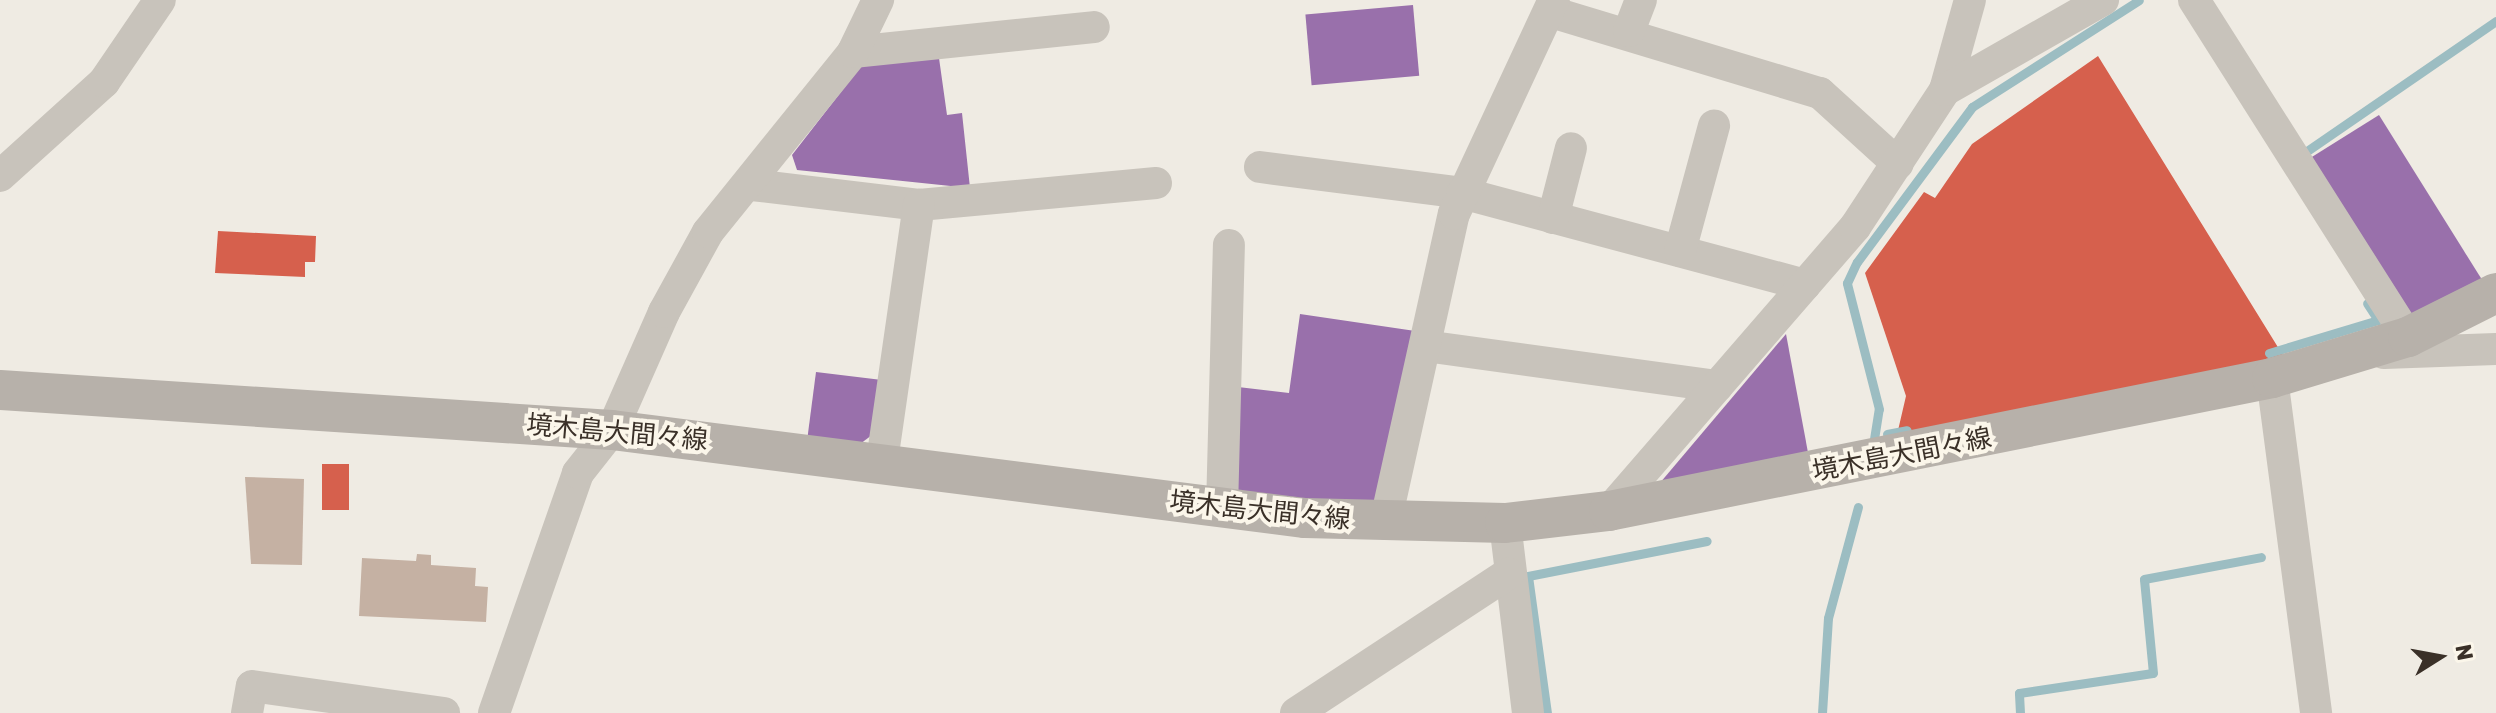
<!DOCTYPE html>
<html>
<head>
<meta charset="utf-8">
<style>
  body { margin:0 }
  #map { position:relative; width:2496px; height:713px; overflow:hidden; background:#efebe3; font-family:Rubik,"Noto Sans JP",sans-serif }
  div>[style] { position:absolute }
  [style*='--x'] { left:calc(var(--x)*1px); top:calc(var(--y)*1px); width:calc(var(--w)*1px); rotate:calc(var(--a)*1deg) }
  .shops>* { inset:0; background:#d6604d; transform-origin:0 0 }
  .offices>* { inset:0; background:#9970ab; transform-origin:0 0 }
  .stream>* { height:9px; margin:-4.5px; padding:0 4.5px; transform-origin:4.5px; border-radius:4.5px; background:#9cbdc2 }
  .building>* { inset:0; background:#c5b1a3 }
  .minor>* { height:32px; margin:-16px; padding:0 16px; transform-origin:16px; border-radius:16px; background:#c8c3bb }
  .major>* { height:40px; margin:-20px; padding:0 20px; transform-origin:20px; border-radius:20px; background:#b7b1aa }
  span { translate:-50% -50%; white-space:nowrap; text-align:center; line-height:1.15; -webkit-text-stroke:8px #fbf6ea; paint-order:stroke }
  .street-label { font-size:26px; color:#3a3028 }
  .north { position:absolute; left:2400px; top:617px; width:80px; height:80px; -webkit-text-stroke:6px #fbf6ea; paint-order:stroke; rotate:79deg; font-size:22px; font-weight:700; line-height:32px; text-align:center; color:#3a3028 }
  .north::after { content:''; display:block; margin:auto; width:28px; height:36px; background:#3a3028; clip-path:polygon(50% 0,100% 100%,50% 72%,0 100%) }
</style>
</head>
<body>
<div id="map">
  <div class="shops">
    <div style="clip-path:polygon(2098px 56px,2284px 357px,1896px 439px,1906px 396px,1865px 273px,1924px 192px,1935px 198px,1972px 144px)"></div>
    <div style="clip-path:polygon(218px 231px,316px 236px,315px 262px,305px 262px,305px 277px,215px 273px)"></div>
    <div style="left:322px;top:464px;width:27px;height:46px"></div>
  </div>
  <div class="offices">
    <div style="left:1413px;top:5px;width:71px;height:108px;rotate:85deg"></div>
    <div style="clip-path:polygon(939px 58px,947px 115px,962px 113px,970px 188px,797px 170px,792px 155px,861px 66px)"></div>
    <div style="left:2379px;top:115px;width:195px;height:82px;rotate:58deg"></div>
    <div style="clip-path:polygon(1300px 314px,1422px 332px,1379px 510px,1238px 497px,1238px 387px,1289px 393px)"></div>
    <div style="clip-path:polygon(1786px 334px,1809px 458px,1654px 490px)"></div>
    <div style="clip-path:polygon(816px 372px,882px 380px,876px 432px,856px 447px,807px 441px)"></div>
  </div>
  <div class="stream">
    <div style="--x:2304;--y:153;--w:233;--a:-34.5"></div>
    <div style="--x:2269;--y:353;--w:114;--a:-16.8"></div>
    <div style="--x:2378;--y:320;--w:20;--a:-123"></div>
    <div style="--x:1887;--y:434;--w:20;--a:-11"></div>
    <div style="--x:1874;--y:439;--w:30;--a:-81"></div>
    <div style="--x:1879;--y:409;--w:130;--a:-104.3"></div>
    <div style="--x:1847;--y:283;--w:23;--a:-65"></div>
    <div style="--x:1857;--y:262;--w:193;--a:-53.4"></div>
    <div style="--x:1972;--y:107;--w:198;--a:-32.6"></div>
    <div style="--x:1547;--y:713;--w:138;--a:-97.9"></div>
    <div style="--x:1528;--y:576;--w:182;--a:-11.1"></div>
    <div style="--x:1822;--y:713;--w:95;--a:-86.4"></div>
    <div style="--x:1828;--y:618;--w:115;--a:-74.9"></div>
    <div style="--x:2020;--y:713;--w:20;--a:-93"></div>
    <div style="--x:2019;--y:693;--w:135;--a:-8.5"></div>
    <div style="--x:2153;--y:673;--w:94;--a:-95.5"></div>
    <div style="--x:2144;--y:579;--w:119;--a:-10.6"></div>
  </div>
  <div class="building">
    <div style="clip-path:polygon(245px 477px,304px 479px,302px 565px,251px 564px)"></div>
    <div style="clip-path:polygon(417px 554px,431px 555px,431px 565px,476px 568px,475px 586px,488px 587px,486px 622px,359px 616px,362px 558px,416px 561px)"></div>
  </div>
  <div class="minor">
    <div style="--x:2194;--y:0;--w:399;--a:57.6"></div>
    <div style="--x:1551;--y:12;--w:281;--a:16.8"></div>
    <div style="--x:1820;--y:93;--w:105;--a:42.3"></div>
    <div style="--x:1629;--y:31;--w:33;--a:-69"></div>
    <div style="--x:853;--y:52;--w:242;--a:-5.9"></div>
    <div style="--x:1945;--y:90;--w:93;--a:-74.5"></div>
    <div style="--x:1260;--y:167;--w:204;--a:7.3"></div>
    <div style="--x:1462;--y:193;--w:355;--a:15"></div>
    <div style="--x:0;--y:176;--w:140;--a:-42.1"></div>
    <div style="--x:104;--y:82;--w:99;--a:-55.7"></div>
    <div style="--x:752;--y:185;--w:168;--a:6.8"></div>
    <div style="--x:919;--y:205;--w:238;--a:-5.3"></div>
    <div style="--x:1553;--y:218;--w:72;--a:-75.6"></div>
    <div style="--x:1680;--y:251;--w:130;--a:-74.8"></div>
    <div style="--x:1425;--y:346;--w:295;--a:7.8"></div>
    <div style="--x:2384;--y:353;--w:112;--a:-2"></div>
    <div style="--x:2272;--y:378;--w:338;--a:82.5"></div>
    <div style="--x:882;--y:461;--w:259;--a:-81.8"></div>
    <div style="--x:1222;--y:509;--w:264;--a:-88.5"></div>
    <div style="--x:1609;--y:511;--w:376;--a:-49.1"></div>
    <div style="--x:1855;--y:227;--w:164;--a:-56.7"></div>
    <div style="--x:1945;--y:90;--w:182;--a:-29.7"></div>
    <div style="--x:1505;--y:523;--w:191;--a:83.1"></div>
    <div style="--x:1385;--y:524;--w:318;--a:-77.5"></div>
    <div style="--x:1454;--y:214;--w:236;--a:-65"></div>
    <div style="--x:247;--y:713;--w:27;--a:-80"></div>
    <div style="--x:252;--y:686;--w:194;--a:8"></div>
    <div style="--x:494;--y:713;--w:254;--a:-70.7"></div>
    <div style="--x:578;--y:473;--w:55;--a:-51.7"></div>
    <div style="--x:612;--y:430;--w:129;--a:-66.2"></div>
    <div style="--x:664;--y:312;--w:91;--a:-61.2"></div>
    <div style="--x:708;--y:232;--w:231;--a:-51.1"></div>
    <div style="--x:853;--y:52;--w:58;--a:-64.3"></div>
    <div style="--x:1296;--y:713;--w:254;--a:-33.3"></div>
  </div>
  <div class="major">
    <div style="--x:0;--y:390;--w:613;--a:3.74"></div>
    <div style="--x:612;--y:430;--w:699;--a:7.24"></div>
    <div style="--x:1305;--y:518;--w:200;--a:1.4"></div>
    <div style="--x:1505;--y:523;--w:105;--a:-6.6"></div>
    <div style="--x:1609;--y:511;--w:676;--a:-11.34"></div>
    <div style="--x:2272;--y:378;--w:142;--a:-16.8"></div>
    <div style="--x:2408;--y:337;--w:98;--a:-26.6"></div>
  </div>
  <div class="street-label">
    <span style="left:617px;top:433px;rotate:5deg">境木島大間々線</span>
    <span style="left:1902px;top:455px;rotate:-11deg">境木島大間々線</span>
    <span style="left:1260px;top:511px;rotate:6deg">境木島大間々線</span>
  </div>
  <div class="north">N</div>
</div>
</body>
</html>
